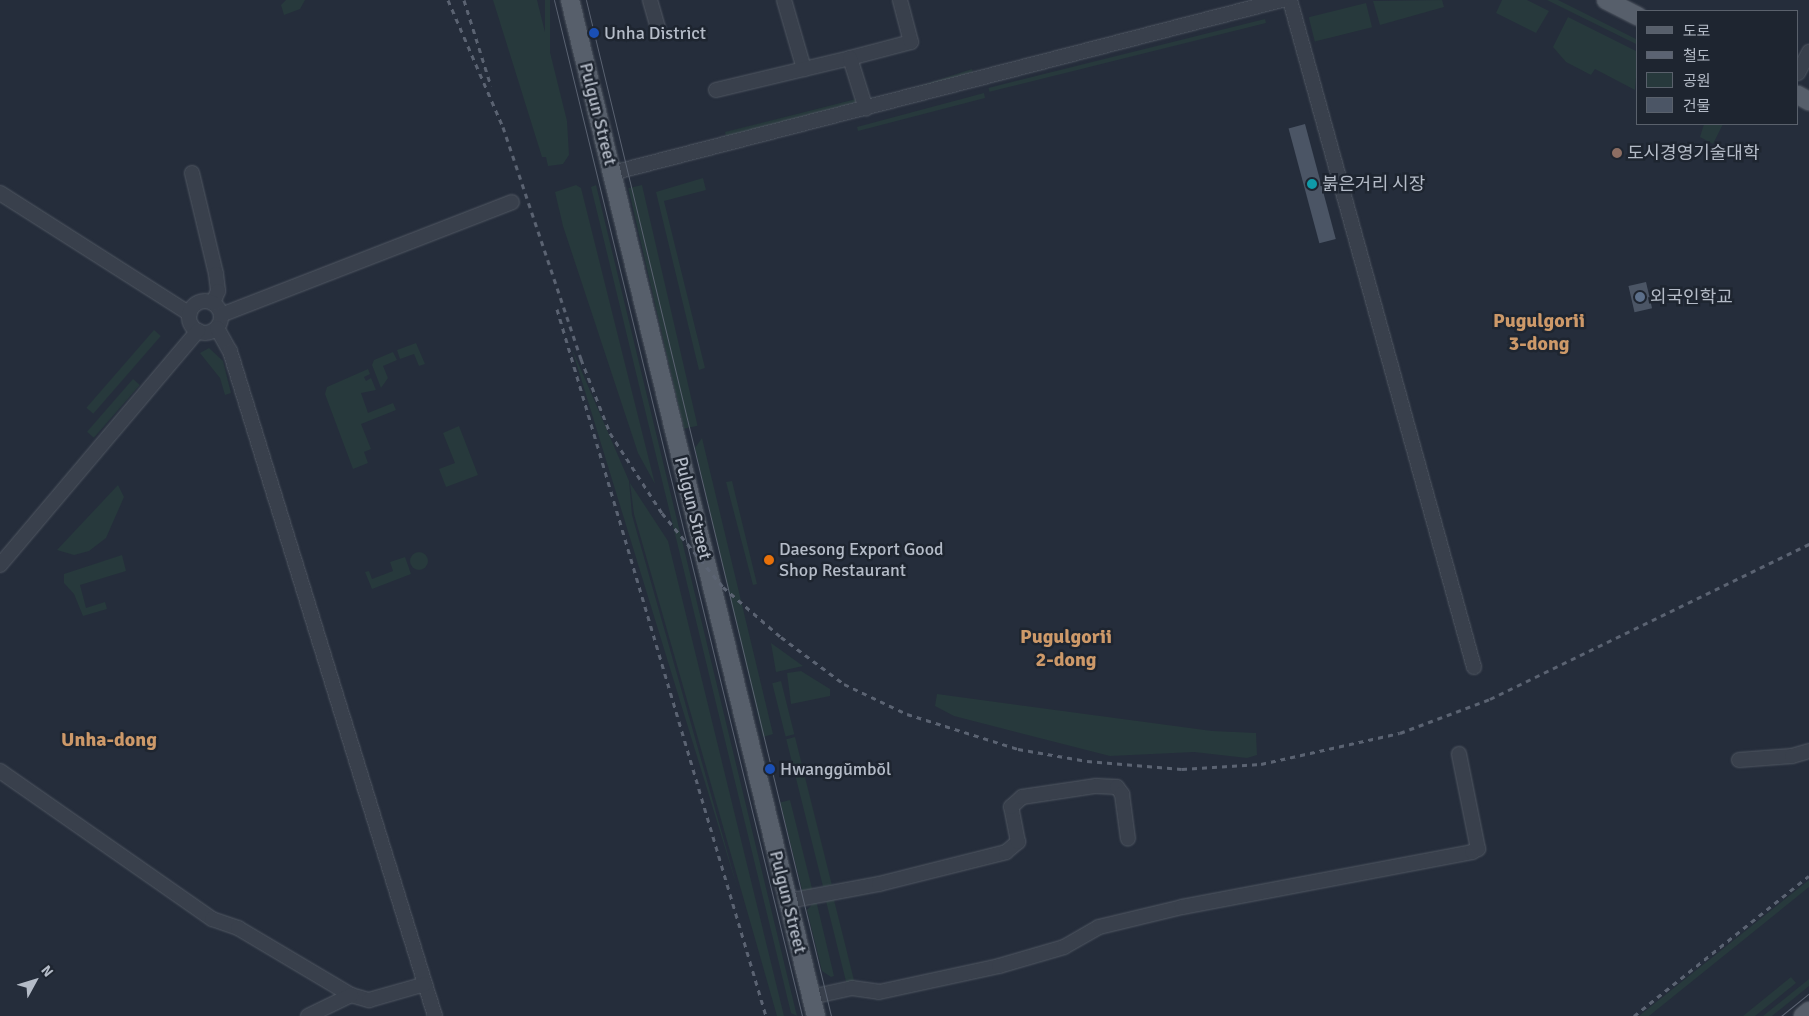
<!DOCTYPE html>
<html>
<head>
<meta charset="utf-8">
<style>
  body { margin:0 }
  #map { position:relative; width:1809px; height:1016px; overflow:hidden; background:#252d3b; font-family:Signika,"Noto Sans KR",sans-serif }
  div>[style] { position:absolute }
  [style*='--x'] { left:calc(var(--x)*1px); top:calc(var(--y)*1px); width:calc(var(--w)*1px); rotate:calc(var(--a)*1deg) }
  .green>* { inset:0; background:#27393c; transform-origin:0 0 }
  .round { border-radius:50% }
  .building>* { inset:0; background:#4b5565; transform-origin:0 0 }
  .roads { filter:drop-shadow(0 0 1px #515863) drop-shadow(0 0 1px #515863) }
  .minor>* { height:14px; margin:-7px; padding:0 7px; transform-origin:7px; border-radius:7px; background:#39404c }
  .minor>.ring { margin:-7px; padding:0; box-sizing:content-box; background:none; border:14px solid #39404c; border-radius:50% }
  .major>* { height:18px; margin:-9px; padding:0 9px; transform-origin:9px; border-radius:9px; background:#575f6b }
  .tram>* { height:1px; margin:-0.5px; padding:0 0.5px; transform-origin:0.5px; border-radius:0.5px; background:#5b6372 }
  .rail>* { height:3px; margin-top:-1.5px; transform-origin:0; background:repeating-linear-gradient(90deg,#5b6372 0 5px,transparent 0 10px) }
  .dots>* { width:14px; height:14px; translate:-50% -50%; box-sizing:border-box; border:2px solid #1e2530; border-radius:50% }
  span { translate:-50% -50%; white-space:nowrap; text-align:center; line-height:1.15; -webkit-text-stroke:5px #1e2530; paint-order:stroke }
  .poi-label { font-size:18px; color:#b4bbc7 }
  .left { translate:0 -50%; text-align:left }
  .street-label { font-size:18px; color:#b4bbc7 }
  .quarter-label { font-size:20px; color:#cd9969; font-weight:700 }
  .legend { position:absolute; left:1636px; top:10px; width:162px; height:115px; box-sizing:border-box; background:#1e2530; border:1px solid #5a616c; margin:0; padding:6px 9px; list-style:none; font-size:15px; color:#b4bbc7 }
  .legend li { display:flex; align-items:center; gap:10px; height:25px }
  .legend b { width:25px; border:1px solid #5a616c }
  .north { position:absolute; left:10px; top:956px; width:50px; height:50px; -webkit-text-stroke:4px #1e2530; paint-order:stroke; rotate:51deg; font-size:14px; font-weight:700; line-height:20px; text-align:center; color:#b4bbc7 }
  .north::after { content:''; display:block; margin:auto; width:18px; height:22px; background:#b4bbc7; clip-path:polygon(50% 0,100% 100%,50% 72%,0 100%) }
</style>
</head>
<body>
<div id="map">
  <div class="green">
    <div style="clip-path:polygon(286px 0,305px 0,300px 9px,284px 15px,281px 5px)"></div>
    <div style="clip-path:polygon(493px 0,537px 0,567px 121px,569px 155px,563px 164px,548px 166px,546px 157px,542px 157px)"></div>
    <div style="left:545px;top:0;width:5px;height:124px"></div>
    <div style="clip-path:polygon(1442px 0,1444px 7px,1380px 25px,1373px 1px)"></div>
    <div style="clip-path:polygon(1502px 0,1527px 0,1549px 11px,1536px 33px,1496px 13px)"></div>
    <div style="clip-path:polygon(1547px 0,1558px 0,1638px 40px,1638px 45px)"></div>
    <div style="left:1366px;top:3px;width:25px;height:59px;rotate:76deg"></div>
    <div style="clip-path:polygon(1568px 17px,1638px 52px,1635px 90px,1595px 69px,1591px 75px,1566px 62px,1553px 47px)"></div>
    <div style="left:1265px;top:19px;width:4px;height:285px;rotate:76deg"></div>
    <div style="left:972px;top:69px;width:3px;height:109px;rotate:72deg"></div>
    <div style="clip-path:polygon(984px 93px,985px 98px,858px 131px,857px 127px)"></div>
    <div style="clip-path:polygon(856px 99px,857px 102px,726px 136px,725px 132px)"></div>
    <div style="clip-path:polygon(1704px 124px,1723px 124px,1713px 144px,1700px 137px)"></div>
    <div style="clip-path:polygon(703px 178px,706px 190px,664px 201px,705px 368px,699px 370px,656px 192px)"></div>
    <div style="clip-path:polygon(576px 185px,581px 188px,655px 484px,638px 453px,563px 226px,555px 192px)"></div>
    <div style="clip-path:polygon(596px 185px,796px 1012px,797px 1016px,791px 1013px,591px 187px)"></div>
    <div style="left:642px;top:185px;width:247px;height:14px;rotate:77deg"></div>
    <div style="left:154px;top:330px;width:9px;height:103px;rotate:41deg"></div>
    <div style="clip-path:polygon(416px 343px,425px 364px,419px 366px,414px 354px,400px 359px,397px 350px)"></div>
    <div style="clip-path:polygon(209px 348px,223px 361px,231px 393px,225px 395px,220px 378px,200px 353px)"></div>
    <div style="clip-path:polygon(572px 349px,629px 481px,632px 515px,738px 890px)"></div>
    <div style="clip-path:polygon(393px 352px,397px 360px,383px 366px,388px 378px,381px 388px,372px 365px,374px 360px)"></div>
    <div style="clip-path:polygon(368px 369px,370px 374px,364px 377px,366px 381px,371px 378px,376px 390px,361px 393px,368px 413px,393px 403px,396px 410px,361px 424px,371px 449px,364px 452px,368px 463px,353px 469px,325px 394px,327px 387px)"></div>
    <div style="left:133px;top:379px;width:9px;height:70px;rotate:41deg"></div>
    <div style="clip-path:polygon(459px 426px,478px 475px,446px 487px,439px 469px,455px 463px,443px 433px)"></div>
    <div style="clip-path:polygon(702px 438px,773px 734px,763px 737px,695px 448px)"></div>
    <div style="clip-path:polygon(732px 481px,757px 584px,753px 585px,726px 482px)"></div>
    <div style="clip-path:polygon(630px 483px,668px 541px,784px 1016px,777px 1016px,634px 514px)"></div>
    <div style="clip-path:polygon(118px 485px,124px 497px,106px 538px,89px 551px,74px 555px,57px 550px)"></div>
    <div class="round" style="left:410px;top:552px;width:18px;height:18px"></div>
    <div style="clip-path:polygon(122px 555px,126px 571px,80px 585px,86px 608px,105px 602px,107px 609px,83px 616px,74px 594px,64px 583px,64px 574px)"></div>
    <div style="clip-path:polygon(405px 557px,411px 574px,372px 589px,365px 572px,369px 571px,372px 579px,393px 571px,390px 562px)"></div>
    <div style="clip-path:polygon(771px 643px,803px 666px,776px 672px)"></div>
    <div style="clip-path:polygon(801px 671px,830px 689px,830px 696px,791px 704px,787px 673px)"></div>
    <div style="left:781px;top:681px;width:55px;height:9px;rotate:76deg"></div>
    <div style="clip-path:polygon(937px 694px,1212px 731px,1256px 733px,1257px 755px,1247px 758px,1194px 752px,1110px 756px,954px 716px,935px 706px)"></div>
    <div style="left:795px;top:737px;width:152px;height:9px;rotate:76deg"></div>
    <div style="left:790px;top:800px;width:93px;height:10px;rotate:76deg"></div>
    <div style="clip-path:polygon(1809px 880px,1809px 887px,1649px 1016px,1639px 1016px)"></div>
    <div style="left:833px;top:896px;width:89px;height:8px;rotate:76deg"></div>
    <div style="clip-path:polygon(816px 900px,834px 976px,831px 977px,822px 971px,807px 910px)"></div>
    <div style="clip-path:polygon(1791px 977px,1796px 983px,1755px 1016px,1743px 1016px)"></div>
    <div style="clip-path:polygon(1809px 979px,1809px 986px,1772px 1016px,1763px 1016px)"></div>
  </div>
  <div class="building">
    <div style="left:1305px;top:124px;width:119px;height:17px;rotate:75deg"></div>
    <div style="left:1646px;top:282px;width:27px;height:18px;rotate:77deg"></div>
  </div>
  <div class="roads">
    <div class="minor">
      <div style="--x:650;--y:0;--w:33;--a:74"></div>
      <div style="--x:784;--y:0;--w:72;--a:73.8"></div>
      <div style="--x:1290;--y:0;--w:692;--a:74.58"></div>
      <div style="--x:850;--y:58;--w:63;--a:-14.7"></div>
      <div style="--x:911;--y:42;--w:43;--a:-104.7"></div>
      <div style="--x:1798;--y:73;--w:24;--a:-62"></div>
      <div style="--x:716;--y:90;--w:138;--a:-13.4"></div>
      <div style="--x:850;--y:58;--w:53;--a:72.6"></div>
      <div style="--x:192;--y:173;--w:104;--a:76.6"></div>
      <div style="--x:216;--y:274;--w:17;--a:83"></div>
      <div style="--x:218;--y:291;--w:13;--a:113"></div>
      <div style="--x:612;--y:173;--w:692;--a:-14.48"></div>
      <div style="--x:0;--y:193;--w:225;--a:32.5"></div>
      <div class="ring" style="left:189px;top:301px;width:18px;height:18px"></div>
      <div style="--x:221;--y:315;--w:312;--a:-21.2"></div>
      <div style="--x:217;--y:328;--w:26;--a:61"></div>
      <div style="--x:230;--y:351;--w:696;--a:72.87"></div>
      <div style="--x:0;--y:565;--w:307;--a:-49.8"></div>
      <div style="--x:1739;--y:760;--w:53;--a:-4.3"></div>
      <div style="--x:1792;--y:756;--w:18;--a:-16"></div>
      <div style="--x:0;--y:771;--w:259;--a:34.9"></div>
      <div style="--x:212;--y:919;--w:28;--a:19"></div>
      <div style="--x:238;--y:928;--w:131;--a:30.7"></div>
      <div style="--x:351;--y:995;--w:19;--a:16"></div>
      <div style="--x:369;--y:1000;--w:58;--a:-15.9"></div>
      <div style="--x:788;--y:901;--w:93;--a:-10.6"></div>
      <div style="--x:879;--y:884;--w:131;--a:-14.1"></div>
      <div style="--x:1006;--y:852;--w:16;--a:-40"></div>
      <div style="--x:1018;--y:842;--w:36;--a:-101"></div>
      <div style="--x:1011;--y:807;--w:15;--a:-42"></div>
      <div style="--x:1022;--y:797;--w:75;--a:-8.5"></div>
      <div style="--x:1096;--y:786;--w:21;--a:3"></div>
      <div style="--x:1117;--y:787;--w:9;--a:54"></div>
      <div style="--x:1122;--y:794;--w:45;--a:82.4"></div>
      <div style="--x:811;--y:997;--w:42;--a:-12.4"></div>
      <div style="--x:852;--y:988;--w:27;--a:8"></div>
      <div style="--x:879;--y:992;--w:123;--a:-12.2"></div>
      <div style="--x:999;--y:966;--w:68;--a:-16.3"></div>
      <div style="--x:1064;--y:947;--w:40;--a:-29.7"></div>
      <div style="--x:1099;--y:927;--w:85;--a:-13.5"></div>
      <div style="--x:1182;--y:907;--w:295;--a:-10.7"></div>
      <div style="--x:1472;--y:852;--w:7;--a:-27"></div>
      <div style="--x:1478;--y:849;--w:97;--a:-101.3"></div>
      <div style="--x:308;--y:1016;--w:48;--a:-26"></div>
    </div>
    <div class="major">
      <div style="--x:570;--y:0;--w:1045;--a:76.39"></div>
      <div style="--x:1606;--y:0;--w:36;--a:27"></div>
      <div style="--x:1798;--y:95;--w:13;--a:29"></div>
      <div style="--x:1803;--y:1016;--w:8;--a:-40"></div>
    </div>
  </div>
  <div class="tram">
    <div style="--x:554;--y:0;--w:1046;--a:76.28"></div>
    <div style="--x:586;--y:0;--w:1045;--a:76.44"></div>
    <div style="--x:1781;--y:1016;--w:36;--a:-39"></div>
  </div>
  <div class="rail">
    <div style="--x:448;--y:0;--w:138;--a:66.6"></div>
    <div style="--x:503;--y:127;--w:245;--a:71.4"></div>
    <div style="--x:581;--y:359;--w:79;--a:68.6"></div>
    <div style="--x:610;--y:433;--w:95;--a:57"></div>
    <div style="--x:662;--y:513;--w:96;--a:50.5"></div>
    <div style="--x:723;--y:587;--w:77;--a:40.8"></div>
    <div style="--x:781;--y:637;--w:79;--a:36.7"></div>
    <div style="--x:844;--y:684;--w:70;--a:25.5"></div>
    <div style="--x:907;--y:714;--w:116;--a:17.5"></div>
    <div style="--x:1018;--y:749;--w:70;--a:9.9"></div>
    <div style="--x:1087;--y:761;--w:95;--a:4.8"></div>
    <div style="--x:1182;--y:769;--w:79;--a:-3.6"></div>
    <div style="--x:1261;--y:764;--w:142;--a:-12.6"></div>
    <div style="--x:1400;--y:733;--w:96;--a:-20.7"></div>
    <div style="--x:1490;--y:699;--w:355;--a:-25.9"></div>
    <div style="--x:464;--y:0;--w:90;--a:72.6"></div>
    <div style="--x:557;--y:309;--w:737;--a:73.53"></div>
    <div style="--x:1634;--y:1016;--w:224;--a:-38.7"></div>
  </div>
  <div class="dots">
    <div style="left:594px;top:33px;background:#1a4fb4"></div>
    <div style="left:1617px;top:153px;background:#8d6e63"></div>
    <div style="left:1312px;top:184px;background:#0f9aa8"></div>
    <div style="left:1640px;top:297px;background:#5c6f8a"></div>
    <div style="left:769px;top:560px;background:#e8710a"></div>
    <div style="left:770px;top:769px;background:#1a4fb4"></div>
  </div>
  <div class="poi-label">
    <span class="left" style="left:604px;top:33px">Unha District</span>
    <span class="left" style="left:1627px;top:153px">도시경영기술대학</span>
    <span class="left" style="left:1322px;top:184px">붉은거리 시장</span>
    <span class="left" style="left:1650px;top:297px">외국인학교</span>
    <span class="left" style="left:779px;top:560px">Daesong Export Good<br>Shop Restaurant</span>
    <span class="left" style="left:780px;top:769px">Hwanggŭmbŏl</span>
  </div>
  <div class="street-label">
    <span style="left:598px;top:114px;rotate:76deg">Pulgun Street</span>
    <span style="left:693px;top:508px;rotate:76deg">Pulgun Street</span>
    <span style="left:788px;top:902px;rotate:76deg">Pulgun Street</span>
  </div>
  <div class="quarter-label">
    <span style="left:1539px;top:332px">Pugulgorii<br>3-dong</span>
    <span style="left:1066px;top:648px">Pugulgorii<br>2-dong</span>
    <span style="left:109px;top:739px">Unha-dong</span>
  </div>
  <ul class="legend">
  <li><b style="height:6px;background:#575f6b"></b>도로</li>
  <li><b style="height:6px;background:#5b6372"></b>철도</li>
  <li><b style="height:14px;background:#27393c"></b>공원</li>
  <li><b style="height:14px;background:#4b5565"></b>건물</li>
  </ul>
  <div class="north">N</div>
</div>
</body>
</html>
